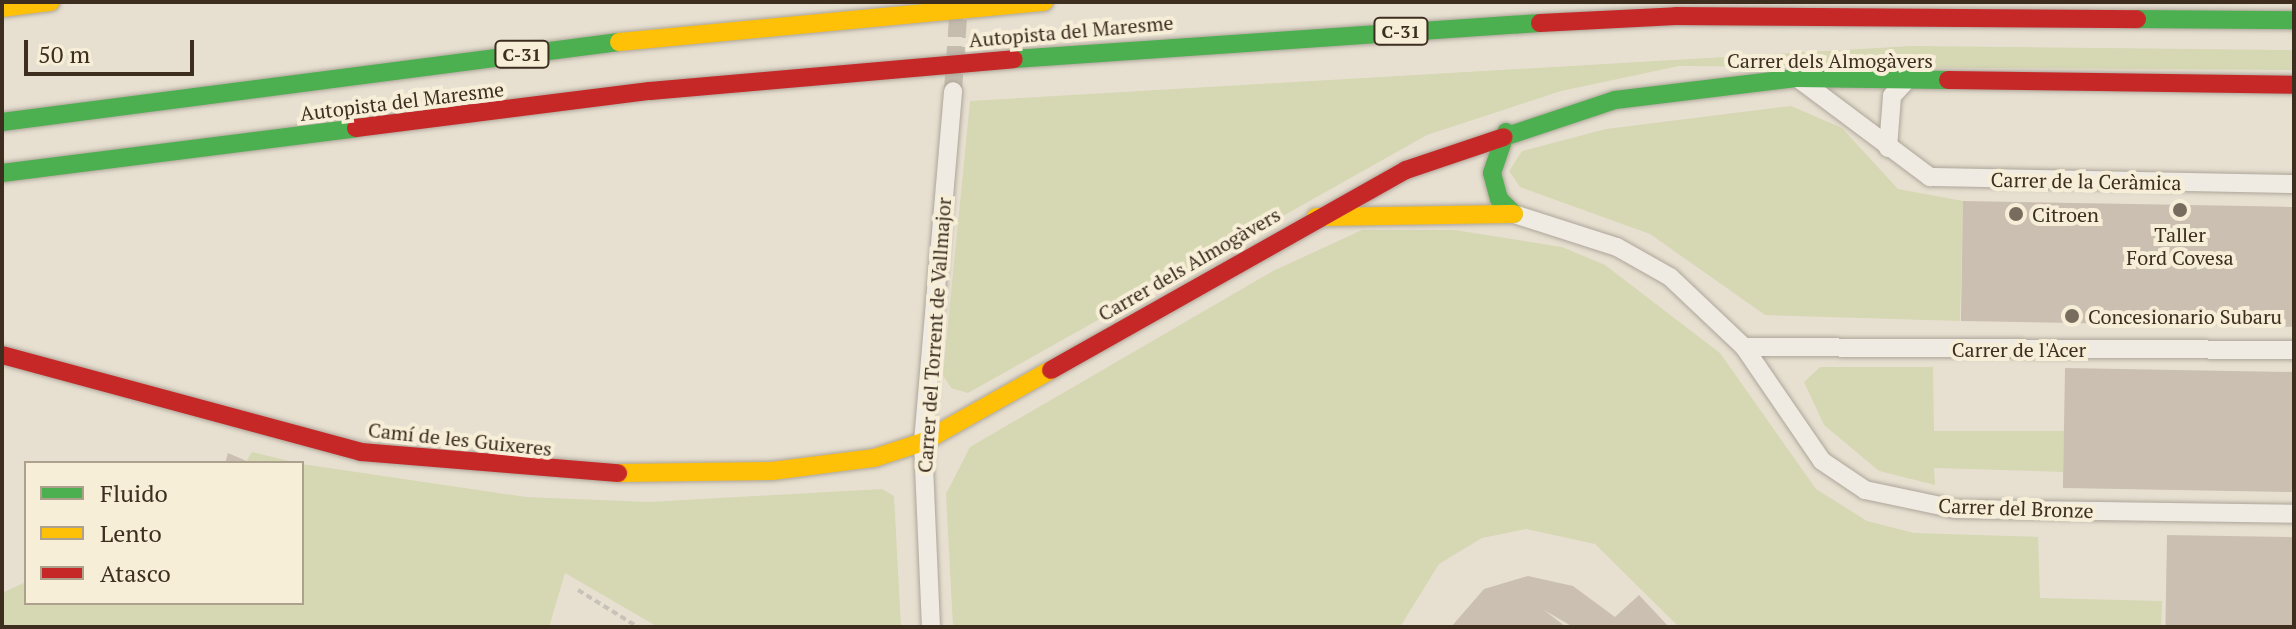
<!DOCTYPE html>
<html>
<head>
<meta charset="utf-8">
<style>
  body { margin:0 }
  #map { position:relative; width:2296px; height:629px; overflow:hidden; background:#e7e0d1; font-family:"PT Serif",serif }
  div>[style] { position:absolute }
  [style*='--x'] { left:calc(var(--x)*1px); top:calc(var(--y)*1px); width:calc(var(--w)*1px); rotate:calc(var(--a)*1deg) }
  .green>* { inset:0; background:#d6d7b3 }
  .building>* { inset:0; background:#cbbfb2; transform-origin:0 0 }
  .street-tunnel>* { height:18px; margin-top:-9px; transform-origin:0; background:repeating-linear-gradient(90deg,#c5bcae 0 18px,transparent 0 27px) }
  .path>* { height:4px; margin-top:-2px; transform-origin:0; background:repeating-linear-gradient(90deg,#c8c2b9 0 6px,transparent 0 10px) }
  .roads { filter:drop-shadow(0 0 2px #ada599) drop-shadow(0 0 2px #ada599) }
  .street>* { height:18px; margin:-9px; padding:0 9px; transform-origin:9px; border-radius:9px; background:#efebe3 }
  .fast>* { height:18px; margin:-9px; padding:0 9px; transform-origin:9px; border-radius:9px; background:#4caf50 }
  .slow>* { height:18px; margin:-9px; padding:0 9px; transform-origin:9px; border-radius:9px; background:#ffc107 }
  .jam>* { height:18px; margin:-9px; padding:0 9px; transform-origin:9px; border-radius:9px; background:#c62828 }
  .dots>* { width:22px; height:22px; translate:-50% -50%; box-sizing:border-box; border:4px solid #f7eed8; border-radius:50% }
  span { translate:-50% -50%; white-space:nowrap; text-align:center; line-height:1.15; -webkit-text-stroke:8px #f7eed8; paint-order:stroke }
  .shield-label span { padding:2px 6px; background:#f7eed8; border:2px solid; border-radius:6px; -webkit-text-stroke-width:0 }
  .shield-label { font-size:18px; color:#3d2e20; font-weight:700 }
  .street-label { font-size:20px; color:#3d2e20 }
  .poi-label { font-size:20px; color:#3d2e20 }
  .left { translate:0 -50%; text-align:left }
  .frame { position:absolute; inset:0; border:4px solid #3d2e20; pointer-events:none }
  .legend { position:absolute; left:24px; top:461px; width:280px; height:144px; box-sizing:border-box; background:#f7eed8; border:2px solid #ada18e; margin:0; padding:10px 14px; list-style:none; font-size:24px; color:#3d2e20 }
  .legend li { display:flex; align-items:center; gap:16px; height:40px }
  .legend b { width:40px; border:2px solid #ada18e }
  .scale { position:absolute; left:24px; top:40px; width:170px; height:36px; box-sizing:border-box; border:4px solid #3d2e20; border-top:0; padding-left:10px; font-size:24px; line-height:28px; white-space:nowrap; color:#3d2e20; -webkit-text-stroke:6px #f7eed8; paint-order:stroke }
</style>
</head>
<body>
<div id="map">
  <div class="green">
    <div style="clip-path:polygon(1912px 46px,2294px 50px,2294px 70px,1679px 66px,1561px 91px,1427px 135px,968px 393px,951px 388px,943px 375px,970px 101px)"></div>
    <div style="clip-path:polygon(1791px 106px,1842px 128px,1898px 189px,1963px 201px,1960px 321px,1765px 315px,1650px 234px,1520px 187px,1509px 171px,1522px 151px,1606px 129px)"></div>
    <div style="clip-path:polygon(1362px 230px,1455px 230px,1562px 247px,1605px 265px,1720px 353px,1816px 489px,1867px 521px,1914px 533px,2038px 537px,2040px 598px,2162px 601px,2161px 627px,1679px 627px,1595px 544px,1526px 529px,1482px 538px,1439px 564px,1400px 627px,953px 627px,946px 494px,970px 447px,1273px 271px)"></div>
    <div style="clip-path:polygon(1820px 367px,1933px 367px,1934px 431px,2064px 431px,2063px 472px,1934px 468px,1935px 485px,1879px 471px,1824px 425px,1804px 382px)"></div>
    <div style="clip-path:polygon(252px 452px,298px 463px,245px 463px)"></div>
    <div style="clip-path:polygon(302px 464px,526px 497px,649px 502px,882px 489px,894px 496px,901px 627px,658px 627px,565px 573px,549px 627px,2px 627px,2px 593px,26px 582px,26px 603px,302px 603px)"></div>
  </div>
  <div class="building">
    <div style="left:1963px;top:201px;width:331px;height:120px;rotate:1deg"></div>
    <div style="left:2065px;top:368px;width:229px;height:120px;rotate:1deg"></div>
    <div style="clip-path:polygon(228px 453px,251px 463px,225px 463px)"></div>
    <div style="left:2167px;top:535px;width:127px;height:92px;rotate:1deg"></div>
    <div style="clip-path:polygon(1528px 576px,1573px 586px,1615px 617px,1639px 595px,1669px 627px,1573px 627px,1544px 610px,1566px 627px,1451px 627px,1484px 589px)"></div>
  </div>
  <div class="street-tunnel">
    <div style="--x:953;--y:91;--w:89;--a:-86.1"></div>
  </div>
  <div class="path">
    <div style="--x:578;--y:590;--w:70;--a:31.7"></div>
  </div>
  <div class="roads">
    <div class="street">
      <div style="--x:1799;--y:79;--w:164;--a:36.8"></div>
      <div style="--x:1930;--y:177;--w:364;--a:1.1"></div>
      <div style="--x:1888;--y:148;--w:52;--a:-85.6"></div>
      <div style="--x:1892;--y:96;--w:22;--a:-47"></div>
      <div style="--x:1514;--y:214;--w:108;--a:17.8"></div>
      <div style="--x:1617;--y:247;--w:61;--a:29.5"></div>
      <div style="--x:1670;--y:277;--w:102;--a:43.4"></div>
      <div style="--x:1744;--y:347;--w:138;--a:55.6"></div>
      <div style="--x:1822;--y:461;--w:52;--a:34"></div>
      <div style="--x:1865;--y:490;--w:92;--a:11.9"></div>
      <div style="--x:1955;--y:509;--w:339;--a:0.8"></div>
      <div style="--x:1744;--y:347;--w:550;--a:0.31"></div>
      <div style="--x:931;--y:627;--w:185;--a:-92.5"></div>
      <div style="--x:923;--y:442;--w:352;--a:-85.1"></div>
    </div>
    <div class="fast">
      <div style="--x:2137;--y:19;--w:157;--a:0.4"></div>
      <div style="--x:1014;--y:59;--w:527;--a:-3.92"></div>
      <div style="--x:2;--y:122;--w:622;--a:-7.39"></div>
      <div style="--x:1506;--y:132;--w:43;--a:108.9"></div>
      <div style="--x:1492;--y:173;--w:27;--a:75"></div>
      <div style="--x:1499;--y:199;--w:21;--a:45"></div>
      <div style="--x:1504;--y:137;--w:117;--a:-18.4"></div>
      <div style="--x:1615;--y:100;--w:182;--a:-6.9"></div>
      <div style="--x:1796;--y:78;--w:152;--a:0.8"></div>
      <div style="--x:2;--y:173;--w:357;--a:-7.2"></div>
    </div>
    <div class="slow">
      <div style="--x:2;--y:8;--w:49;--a:-7"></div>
      <div style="--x:619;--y:42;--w:427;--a:-5.4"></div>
      <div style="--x:1316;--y:217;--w:198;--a:-0.9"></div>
      <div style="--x:618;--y:473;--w:154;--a:-0.7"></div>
      <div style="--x:772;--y:471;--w:103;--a:-7.3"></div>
      <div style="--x:874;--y:458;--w:52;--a:-18.1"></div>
      <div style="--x:923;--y:442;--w:147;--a:-29.4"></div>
    </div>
    <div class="jam">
      <div style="--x:1540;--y:23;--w:136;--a:-2.9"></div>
      <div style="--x:1676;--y:16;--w:461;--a:0.4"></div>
      <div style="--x:1948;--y:80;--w:346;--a:0.8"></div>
      <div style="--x:356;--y:128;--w:296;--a:-7.2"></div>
      <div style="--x:650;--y:91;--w:365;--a:-5"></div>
      <div style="--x:2;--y:355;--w:372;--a:15.1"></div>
      <div style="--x:361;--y:452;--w:258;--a:4.7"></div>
      <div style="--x:1051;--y:370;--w:407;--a:-29.4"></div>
      <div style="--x:1406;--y:170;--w:103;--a:-18.6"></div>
    </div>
  </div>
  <div class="dots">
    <div style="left:2180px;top:210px;background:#786c5e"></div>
    <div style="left:2016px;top:214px;background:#786c5e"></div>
    <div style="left:2072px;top:316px;background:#786c5e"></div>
  </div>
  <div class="shield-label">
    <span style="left:1401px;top:31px">C-31</span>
    <span style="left:522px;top:54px">C-31</span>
  </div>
  <div class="street-label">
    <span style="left:1071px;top:31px;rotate:-5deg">Autopista del Maresme</span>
    <span style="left:1830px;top:60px">Carrer dels Almogàvers</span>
    <span style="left:402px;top:101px;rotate:-7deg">Autopista del Maresme</span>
    <span style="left:2086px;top:181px;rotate:1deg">Carrer de la Ceràmica</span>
    <span style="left:1189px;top:264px;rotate:-30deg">Carrer dels Almogàvers</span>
    <span style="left:934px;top:335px;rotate:-86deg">Carrer del Torrent de Vallmajor</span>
    <span style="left:2019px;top:349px">Carrer de l'Acer</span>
    <span style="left:460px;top:439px;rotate:6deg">Camí de les Guixeres</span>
    <span style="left:2016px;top:508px;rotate:2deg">Carrer del Bronze</span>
  </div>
  <div class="poi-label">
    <span class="left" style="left:2032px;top:214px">Citroen</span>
    <span style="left:2180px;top:246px">Taller<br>Ford Covesa</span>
    <span class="left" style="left:2088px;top:316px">Concesionario Subaru</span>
  </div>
  <div class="frame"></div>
  <ul class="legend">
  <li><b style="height:10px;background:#4caf50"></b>Fluido</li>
  <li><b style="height:10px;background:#ffc107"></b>Lento</li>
  <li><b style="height:10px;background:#c62828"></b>Atasco</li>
  </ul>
  <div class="scale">50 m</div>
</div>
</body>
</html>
